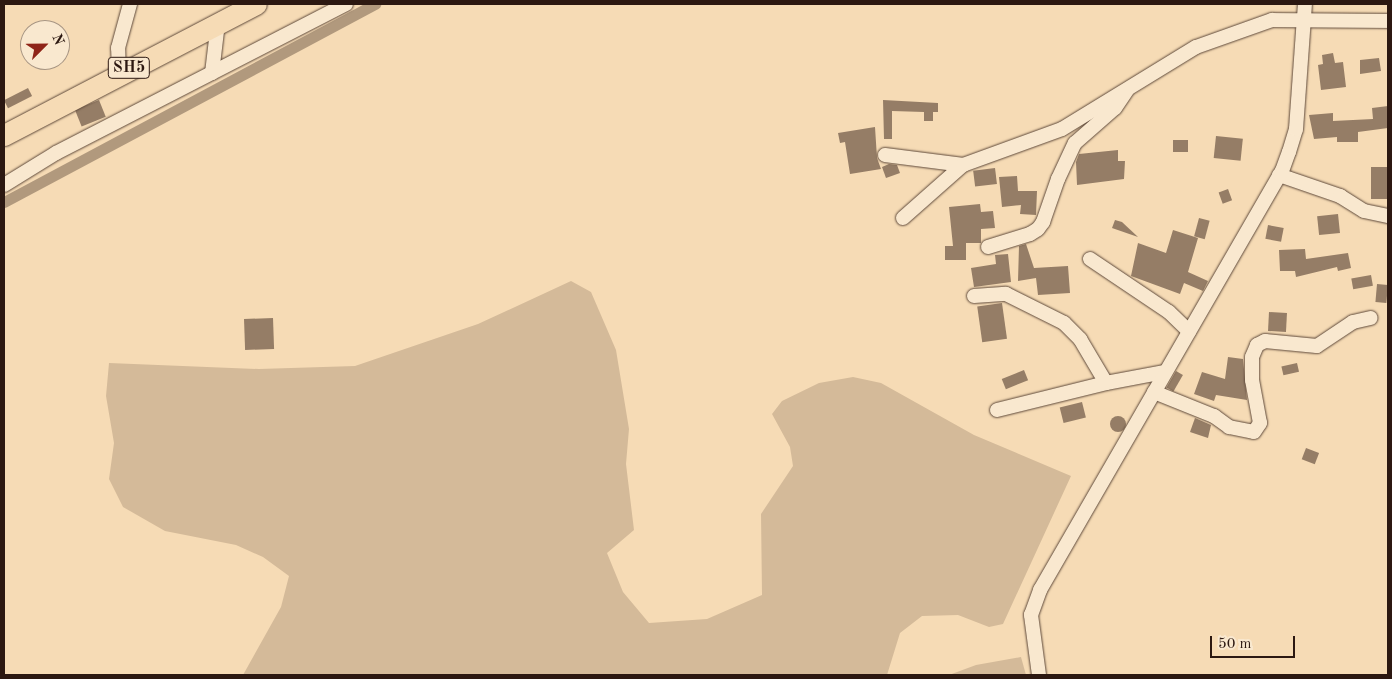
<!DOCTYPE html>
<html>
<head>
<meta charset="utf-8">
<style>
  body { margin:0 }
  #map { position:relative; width:1392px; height:679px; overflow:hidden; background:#f6dbb5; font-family:"Old Standard TT",serif }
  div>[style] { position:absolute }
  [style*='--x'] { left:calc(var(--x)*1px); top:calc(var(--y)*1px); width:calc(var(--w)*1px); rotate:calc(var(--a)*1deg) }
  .green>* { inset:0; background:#d4ba99 }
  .canal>* { height:11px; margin:-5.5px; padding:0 5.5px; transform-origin:5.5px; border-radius:5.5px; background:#b1997d }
  .building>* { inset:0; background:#957d66; transform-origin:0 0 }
  .round { border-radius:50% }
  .roads { filter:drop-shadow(0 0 1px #5e493a) drop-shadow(0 0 1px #5e493a) }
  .minor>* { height:14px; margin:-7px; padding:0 7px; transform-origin:7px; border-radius:7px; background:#f9e8cf }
  .primary>* { height:21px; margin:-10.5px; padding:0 10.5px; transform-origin:10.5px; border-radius:10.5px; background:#f6dbb5 }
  span { translate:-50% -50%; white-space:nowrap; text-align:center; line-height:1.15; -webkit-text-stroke:4px #f9e8cf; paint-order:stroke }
  .shield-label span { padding:1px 4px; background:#f9e8cf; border:1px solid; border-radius:4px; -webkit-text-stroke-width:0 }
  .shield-label { font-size:16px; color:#2c1811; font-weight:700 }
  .frame { position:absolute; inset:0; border:5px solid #2c1811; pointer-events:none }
  .north { position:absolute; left:20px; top:20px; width:50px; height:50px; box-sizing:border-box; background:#f9e8cf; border:1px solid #a79583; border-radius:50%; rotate:67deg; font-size:14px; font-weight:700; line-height:20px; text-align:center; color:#2c1811 }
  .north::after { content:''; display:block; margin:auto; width:18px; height:22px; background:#8f2418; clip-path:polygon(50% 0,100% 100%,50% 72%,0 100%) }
  .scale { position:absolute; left:1210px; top:636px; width:85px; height:22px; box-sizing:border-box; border:2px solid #2c1811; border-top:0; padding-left:6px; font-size:15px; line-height:18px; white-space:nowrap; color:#2c1811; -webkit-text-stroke:4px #f9e8cf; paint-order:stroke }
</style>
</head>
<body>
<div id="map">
  <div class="green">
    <div style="clip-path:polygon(571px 281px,591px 292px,616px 350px,629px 429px,626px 464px,634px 530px,607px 553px,623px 592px,649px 623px,707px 619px,762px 595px,761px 514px,793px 466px,790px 447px,772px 414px,782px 401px,819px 383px,853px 377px,881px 383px,974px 435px,1071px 476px,1003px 624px,989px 627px,958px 615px,922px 616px,900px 633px,887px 675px,243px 675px,281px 607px,289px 576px,263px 557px,236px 545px,165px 531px,123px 507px,109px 479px,114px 443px,106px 396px,109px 363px,259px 369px,355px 366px,478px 324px)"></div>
    <div style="clip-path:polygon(1021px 657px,1026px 675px,949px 675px,976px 665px)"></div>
  </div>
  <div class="canal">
    <div style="--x:4;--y:202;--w:421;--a:-28.1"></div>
  </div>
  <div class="building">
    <div style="clip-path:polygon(1333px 53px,1335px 63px,1343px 62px,1346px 87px,1321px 90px,1318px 65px,1323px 64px,1322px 55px)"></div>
    <div style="clip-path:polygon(1379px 58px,1381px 71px,1360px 74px,1360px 60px)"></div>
    <div style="left:28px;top:88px;width:9px;height:27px;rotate:63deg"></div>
    <div style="left:99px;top:100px;width:18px;height:26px;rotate:68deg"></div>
    <div style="clip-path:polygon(883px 100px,938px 103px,938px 112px,933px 112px,933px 121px,924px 121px,924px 112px,892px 111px,892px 139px,884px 139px)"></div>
    <div style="clip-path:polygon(1388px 106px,1388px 128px,1358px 132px,1358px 142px,1337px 142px,1337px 137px,1314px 139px,1309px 115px,1333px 113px,1333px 121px,1373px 119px,1372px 108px)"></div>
    <div style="clip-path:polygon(875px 127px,877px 158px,881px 169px,850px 174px,845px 142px,840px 143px,838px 133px)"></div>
    <div style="left:1216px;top:136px;width:27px;height:22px;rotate:6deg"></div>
    <div style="left:1173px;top:140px;width:15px;height:12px"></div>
    <div style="clip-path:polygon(1118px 150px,1118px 161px,1125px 161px,1124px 179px,1077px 185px,1076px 162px,1079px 154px)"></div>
    <div style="clip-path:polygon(889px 164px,897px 165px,900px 173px,886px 178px,882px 167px)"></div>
    <div style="left:1371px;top:167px;width:17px;height:32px"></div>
    <div style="left:995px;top:168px;width:16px;height:22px;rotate:83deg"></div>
    <div style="clip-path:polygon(1017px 176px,1018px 191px,1037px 191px,1036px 215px,1020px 214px,1021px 205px,1002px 207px,999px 177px)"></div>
    <div style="left:1228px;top:189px;width:12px;height:10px;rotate:70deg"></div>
    <div style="clip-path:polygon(980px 204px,981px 212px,993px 211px,995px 228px,981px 229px,981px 243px,966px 243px,966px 260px,945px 260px,945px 246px,953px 246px,949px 207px)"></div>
    <div style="left:1338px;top:214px;width:19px;height:21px;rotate:84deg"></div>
    <div style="left:1199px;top:218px;width:11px;height:19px;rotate:15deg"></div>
    <div style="clip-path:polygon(1115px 220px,1122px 222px,1138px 237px,1112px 228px)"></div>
    <div style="left:1268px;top:225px;width:16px;height:14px;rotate:11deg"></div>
    <div style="clip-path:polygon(1173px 230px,1198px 238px,1188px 272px,1208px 281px,1203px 291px,1184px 283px,1180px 294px,1131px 276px,1138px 243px,1166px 253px)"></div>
    <div style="clip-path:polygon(1026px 244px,1034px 268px,1068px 266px,1070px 293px,1038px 295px,1036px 278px,1018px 281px,1019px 246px)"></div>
    <div style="clip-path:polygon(1305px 249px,1306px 259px,1348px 253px,1351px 268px,1338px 271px,1337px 267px,1296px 277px,1295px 271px,1280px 271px,1279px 250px)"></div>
    <div style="clip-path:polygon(1008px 254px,1011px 282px,974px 287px,971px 268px,996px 264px,995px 255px)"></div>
    <div style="left:1371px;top:275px;width:11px;height:20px;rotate:80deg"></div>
    <div style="left:1377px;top:284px;width:11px;height:18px;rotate:5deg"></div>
    <div style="left:1002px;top:303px;width:36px;height:25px;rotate:82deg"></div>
    <div style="left:1269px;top:312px;width:18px;height:19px;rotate:3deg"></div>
    <div style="left:273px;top:318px;width:31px;height:29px;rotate:88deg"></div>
    <div style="clip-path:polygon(1228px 357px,1243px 359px,1247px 400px,1216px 395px,1214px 401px,1194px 394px,1202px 372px,1225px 379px)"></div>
    <div style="left:1297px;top:363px;width:9px;height:16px;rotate:77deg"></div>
    <div style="left:1024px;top:370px;width:11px;height:24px;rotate:68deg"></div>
    <div style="left:1176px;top:371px;width:8px;height:19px;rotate:30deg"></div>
    <div style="left:1082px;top:402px;width:16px;height:23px;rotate:76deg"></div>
    <div class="round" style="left:1110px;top:416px;width:16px;height:16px"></div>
    <div style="clip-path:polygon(1195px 418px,1211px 425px,1208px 438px,1190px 432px)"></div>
    <div style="left:1306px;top:448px;width:14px;height:12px;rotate:21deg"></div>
  </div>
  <div class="roads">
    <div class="minor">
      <div style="--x:119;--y:73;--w:25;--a:-92"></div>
      <div style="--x:118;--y:48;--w:46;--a:-74.7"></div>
      <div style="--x:212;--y:73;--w:50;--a:-83.2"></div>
      <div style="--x:885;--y:155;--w:79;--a:7.3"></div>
      <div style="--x:1279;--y:175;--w:65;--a:19"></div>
      <div style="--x:1340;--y:196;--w:28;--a:32"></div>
      <div style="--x:1364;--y:211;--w:25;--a:12"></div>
      <div style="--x:4;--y:185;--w:61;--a:-31.6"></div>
      <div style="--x:56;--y:153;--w:326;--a:-27.2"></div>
      <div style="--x:903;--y:218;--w:80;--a:-41.5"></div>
      <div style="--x:963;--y:165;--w:105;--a:-20"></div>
      <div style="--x:1062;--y:129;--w:157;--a:-31.5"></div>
      <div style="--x:1196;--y:47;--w:81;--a:-19.6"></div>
      <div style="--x:1272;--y:20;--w:116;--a:0.5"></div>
      <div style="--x:988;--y:247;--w:44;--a:-17.2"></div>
      <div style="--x:1030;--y:234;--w:9;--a:-32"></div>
      <div style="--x:1038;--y:229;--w:9;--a:-54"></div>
      <div style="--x:1043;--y:222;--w:46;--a:-70.8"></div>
      <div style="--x:1058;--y:179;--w:40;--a:-65"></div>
      <div style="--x:1075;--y:143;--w:53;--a:-41.2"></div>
      <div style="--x:1115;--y:108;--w:22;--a:-56"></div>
      <div style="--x:1090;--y:259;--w:95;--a:33.9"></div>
      <div style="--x:1169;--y:312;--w:28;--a:44"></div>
      <div style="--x:974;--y:296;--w:32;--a:-4"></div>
      <div style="--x:1006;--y:294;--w:65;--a:26.6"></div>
      <div style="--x:1064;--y:323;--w:23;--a:45"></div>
      <div style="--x:1080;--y:339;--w:51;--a:59.4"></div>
      <div style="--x:1106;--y:383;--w:60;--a:-10.6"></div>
      <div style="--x:1154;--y:392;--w:65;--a:21.8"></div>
      <div style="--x:1214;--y:416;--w:19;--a:36"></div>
      <div style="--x:1229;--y:427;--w:25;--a:11"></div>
      <div style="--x:1254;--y:432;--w:11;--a:-56"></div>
      <div style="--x:1260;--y:423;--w:44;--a:-100.5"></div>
      <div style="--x:1252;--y:380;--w:23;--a:-90"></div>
      <div style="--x:1252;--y:357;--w:13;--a:-67"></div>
      <div style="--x:1257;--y:345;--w:9;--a:-27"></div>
      <div style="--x:1265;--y:341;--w:52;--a:5.5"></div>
      <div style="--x:1317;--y:346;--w:43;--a:-33.7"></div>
      <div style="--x:1353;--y:322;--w:18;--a:-13"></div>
      <div style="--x:997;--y:410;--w:112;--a:-13.9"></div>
      <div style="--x:1039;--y:675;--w:61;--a:-97.6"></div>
      <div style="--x:1031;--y:615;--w:27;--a:-70"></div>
      <div style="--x:1040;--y:590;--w:484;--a:-60"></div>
      <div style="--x:1282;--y:171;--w:20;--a:-70"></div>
      <div style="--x:1289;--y:152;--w:24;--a:-73"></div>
      <div style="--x:1296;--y:129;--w:125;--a:-85.9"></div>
    </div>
    <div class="primary">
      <div style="--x:4;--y:135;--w:284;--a:-27.5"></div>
    </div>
  </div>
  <div class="shield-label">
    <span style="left:129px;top:68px">SH5</span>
  </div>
  <div class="frame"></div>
  <div class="north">N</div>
  <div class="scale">50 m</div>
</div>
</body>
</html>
